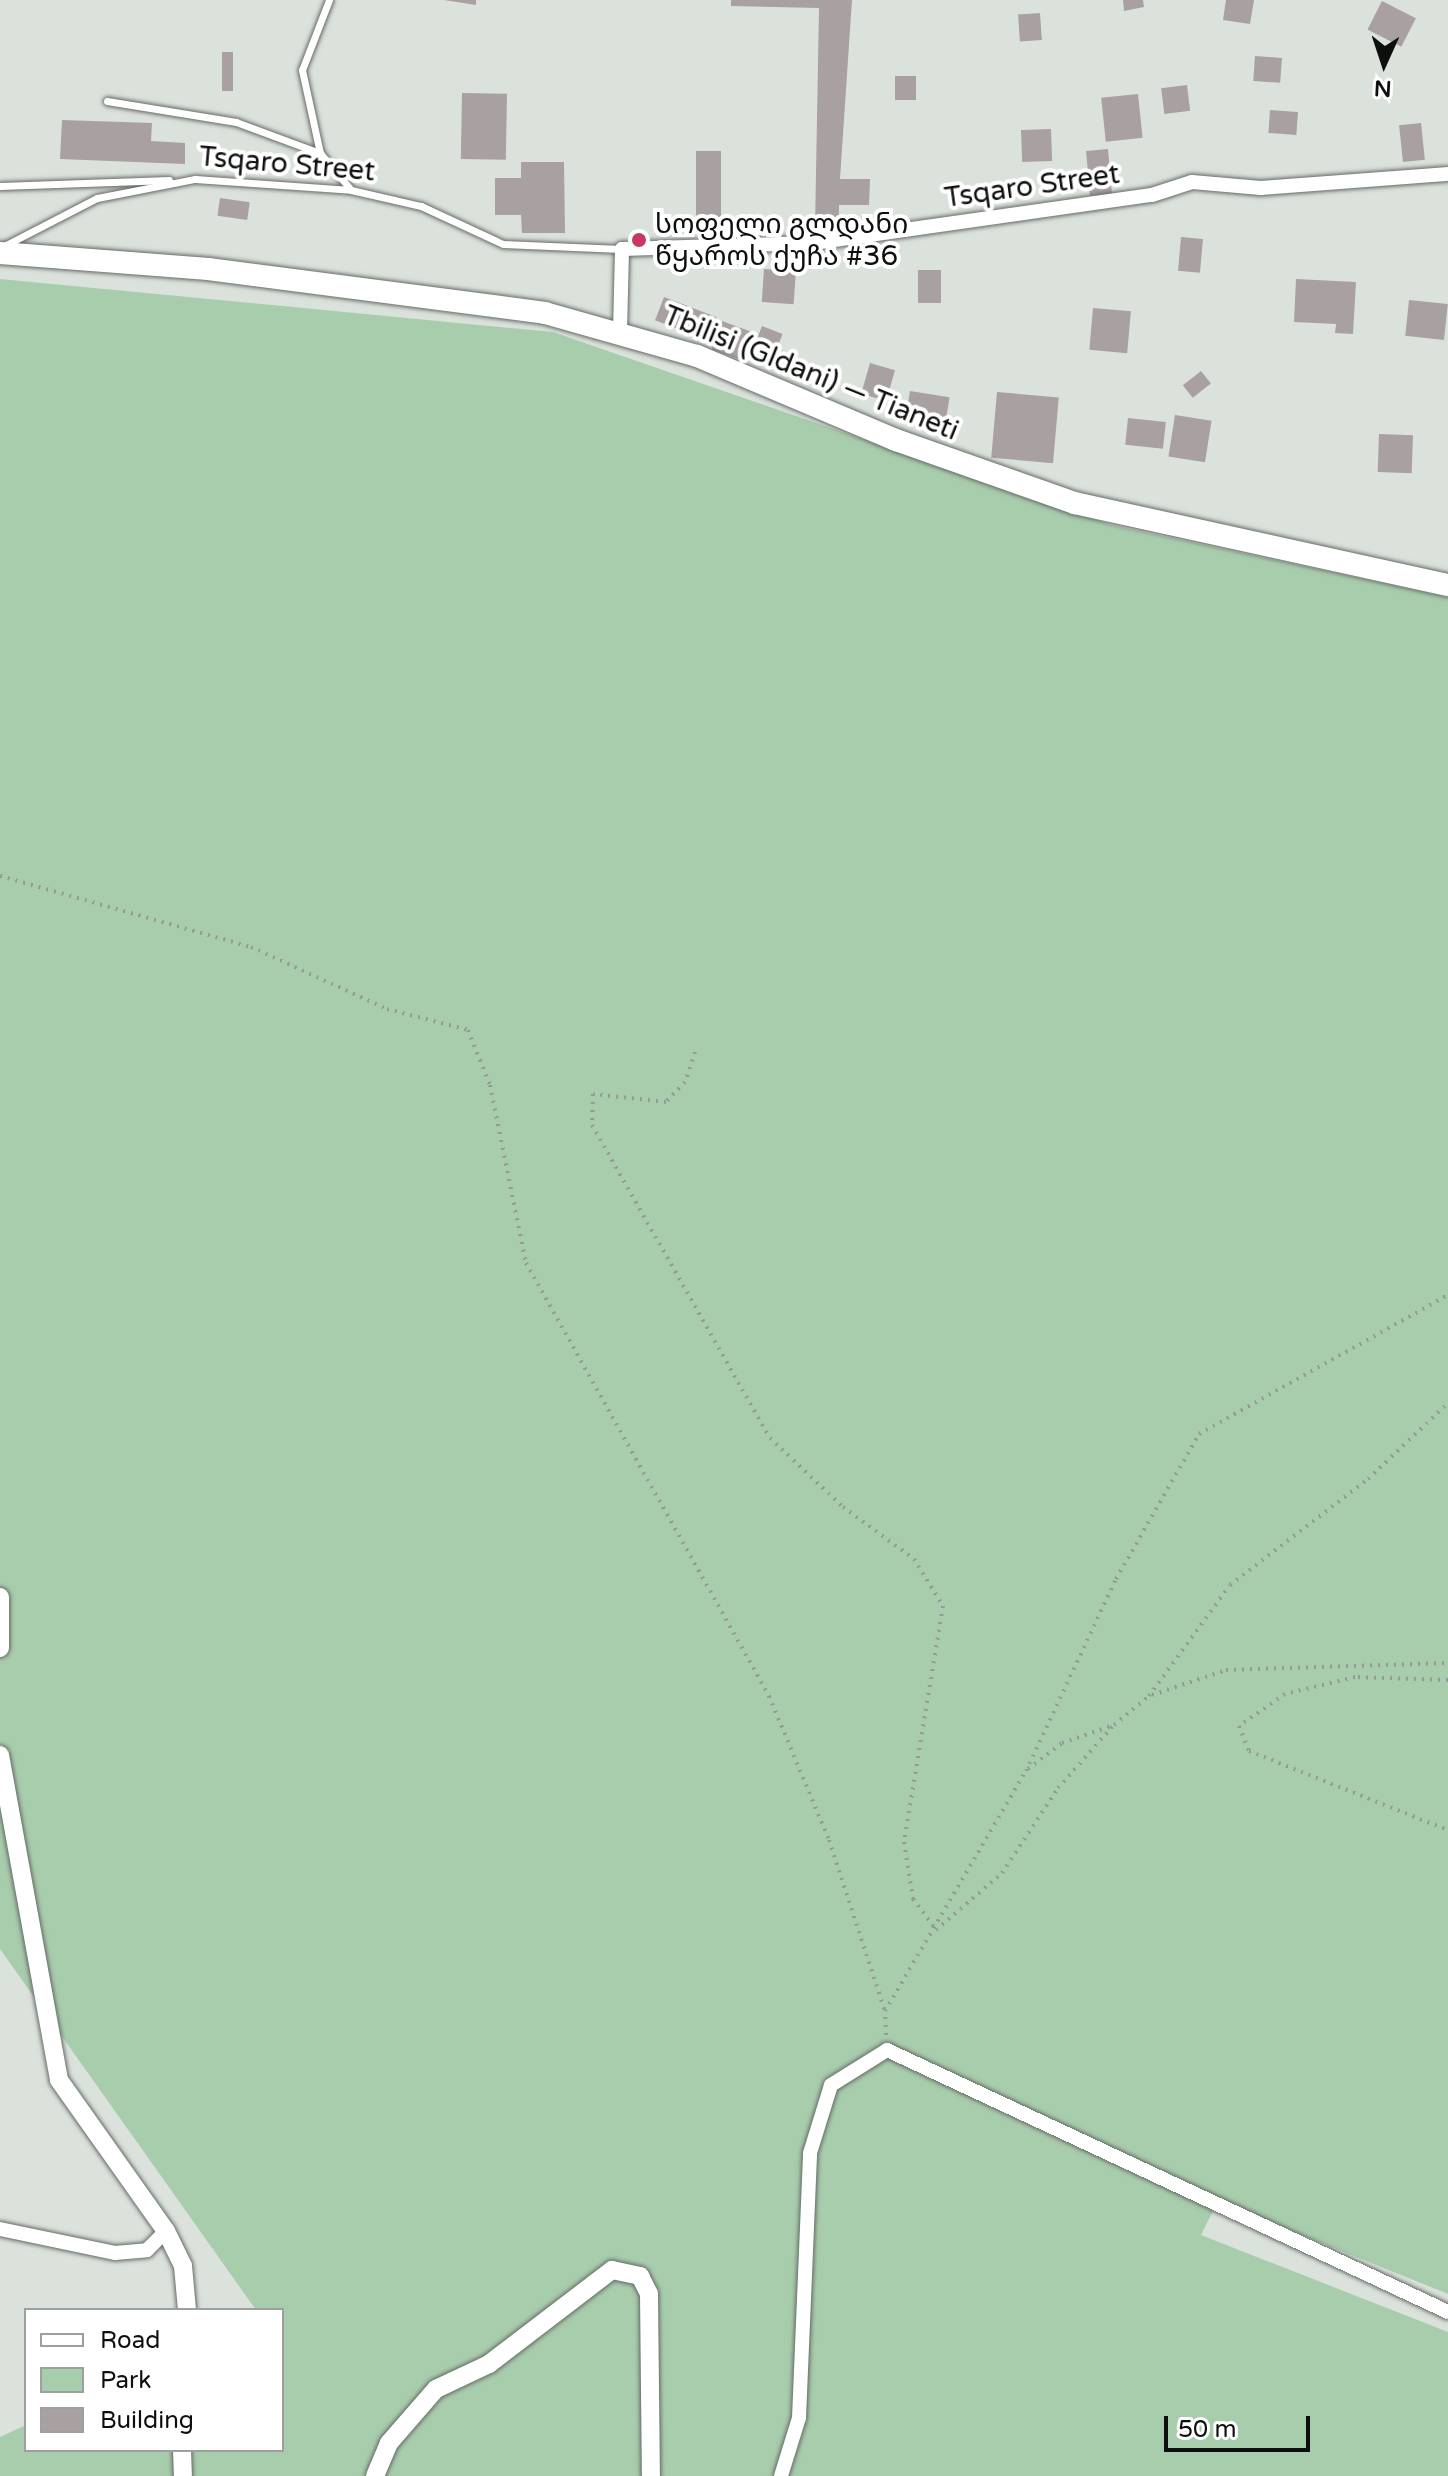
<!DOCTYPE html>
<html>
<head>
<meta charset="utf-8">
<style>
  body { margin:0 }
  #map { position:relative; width:1448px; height:2476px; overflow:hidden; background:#dbe2dc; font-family:"Varela Round","Noto Sans Georgian",sans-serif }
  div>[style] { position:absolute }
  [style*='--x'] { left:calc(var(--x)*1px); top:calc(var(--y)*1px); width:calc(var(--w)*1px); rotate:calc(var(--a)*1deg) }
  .green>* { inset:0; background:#a8cdad }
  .building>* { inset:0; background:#a9a0a1; transform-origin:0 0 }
  .path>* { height:4px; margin-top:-2px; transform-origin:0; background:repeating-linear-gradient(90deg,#959a95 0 2px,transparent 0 8px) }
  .roads { filter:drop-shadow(0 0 2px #666b66) drop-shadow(0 0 2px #666b66) }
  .service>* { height:7px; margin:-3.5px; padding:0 3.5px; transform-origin:3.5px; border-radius:3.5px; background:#fff }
  .minor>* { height:14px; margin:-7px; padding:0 7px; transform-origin:7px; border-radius:7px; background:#fff }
  .tertiary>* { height:18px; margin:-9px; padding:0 9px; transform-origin:9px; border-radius:9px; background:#fff }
  .secondary>* { height:22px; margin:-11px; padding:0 11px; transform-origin:11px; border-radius:11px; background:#fff }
  .dots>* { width:22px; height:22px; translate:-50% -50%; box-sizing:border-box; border:4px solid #fff; border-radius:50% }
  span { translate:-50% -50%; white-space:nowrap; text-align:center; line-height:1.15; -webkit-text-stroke:8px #fff; paint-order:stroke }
  .street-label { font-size:28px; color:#0d0f0d }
  .poi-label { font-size:28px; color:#0d0f0d }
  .left { translate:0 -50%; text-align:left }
  .legend { position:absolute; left:24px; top:2308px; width:260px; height:144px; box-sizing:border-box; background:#fff; border:2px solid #9e9f9e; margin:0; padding:10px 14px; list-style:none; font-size:24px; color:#0d0f0d }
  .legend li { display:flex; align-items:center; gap:16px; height:40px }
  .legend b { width:40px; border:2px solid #9e9f9e }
  .north { position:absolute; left:1344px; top:24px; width:80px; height:80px; -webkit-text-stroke:6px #fff; paint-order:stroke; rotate:183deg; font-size:22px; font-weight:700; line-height:32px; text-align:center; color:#0d0f0d }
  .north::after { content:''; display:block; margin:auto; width:28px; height:36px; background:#0d0f0d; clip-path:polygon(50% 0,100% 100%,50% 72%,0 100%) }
  .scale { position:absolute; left:1164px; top:2416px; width:146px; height:36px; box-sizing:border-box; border:4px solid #0d0f0d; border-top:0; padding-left:10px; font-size:24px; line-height:28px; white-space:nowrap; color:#0d0f0d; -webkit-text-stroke:6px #fff; paint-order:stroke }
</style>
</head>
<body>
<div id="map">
  <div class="green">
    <div style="clip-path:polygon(0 279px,553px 332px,1111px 525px,1448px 597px,1448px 2294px,1218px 2201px,1201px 2235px,1448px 2332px,1448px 2476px,0 2476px,0 2437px,26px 2425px,26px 2450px,282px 2450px,282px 2310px,256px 2310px,0 1949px)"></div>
  </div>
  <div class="building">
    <div style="clip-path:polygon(444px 0,476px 0,476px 5px)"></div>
    <div style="clip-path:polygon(731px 0,852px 0,840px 179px,870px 179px,869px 205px,839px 205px,839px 229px,815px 228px,819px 8px,731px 6px)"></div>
    <div style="clip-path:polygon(1123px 0,1143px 0,1144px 7px,1124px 11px)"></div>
    <div style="clip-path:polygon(1226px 0,1254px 0,1250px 24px,1223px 20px)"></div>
    <div style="left:1382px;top:1px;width:38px;height:32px;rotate:27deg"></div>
    <div style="left:1040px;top:13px;width:27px;height:22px;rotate:86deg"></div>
    <div style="left:222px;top:52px;width:11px;height:39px"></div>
    <div style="left:1255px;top:56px;width:27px;height:25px;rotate:4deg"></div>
    <div style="left:895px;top:76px;width:21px;height:24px"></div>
    <div style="left:1187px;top:85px;width:26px;height:26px;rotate:83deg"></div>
    <div style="left:462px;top:93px;width:45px;height:66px;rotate:1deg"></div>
    <div style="left:1138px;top:94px;width:44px;height:37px;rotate:84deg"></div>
    <div style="left:1270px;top:110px;width:28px;height:23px;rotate:4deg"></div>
    <div style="clip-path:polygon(62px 120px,152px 123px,151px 141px,185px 143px,185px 164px,60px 159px)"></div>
    <div style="left:1421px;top:123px;width:37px;height:22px;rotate:84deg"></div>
    <div style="left:1051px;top:129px;width:32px;height:30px;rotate:88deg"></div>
    <div style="left:1108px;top:149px;width:45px;height:22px;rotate:85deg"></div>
    <div style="left:696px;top:151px;width:25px;height:76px"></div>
    <div style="clip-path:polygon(521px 162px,564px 162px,565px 233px,522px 233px,521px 215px,495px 215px,495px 178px,521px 178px)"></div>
    <div style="left:220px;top:198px;width:30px;height:18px;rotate:8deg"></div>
    <div style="left:1181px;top:237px;width:22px;height:34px;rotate:5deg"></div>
    <div style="left:764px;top:269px;width:32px;height:33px;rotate:4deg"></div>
    <div style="left:918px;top:270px;width:23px;height:33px"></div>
    <div style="clip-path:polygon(1296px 279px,1356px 282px,1353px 334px,1335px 333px,1336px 324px,1294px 322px)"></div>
    <div style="left:664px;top:297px;width:56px;height:25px;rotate:21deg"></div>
    <div style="left:1409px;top:300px;width:39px;height:36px;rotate:6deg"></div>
    <div style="left:1093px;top:308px;width:38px;height:42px;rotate:5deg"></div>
    <div style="left:722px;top:321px;width:32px;height:30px;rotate:20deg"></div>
    <div style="left:762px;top:326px;width:22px;height:27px;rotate:21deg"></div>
    <div style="left:870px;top:363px;width:26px;height:32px;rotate:16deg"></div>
    <div style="left:1201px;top:371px;width:16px;height:23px;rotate:52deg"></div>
    <div style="left:910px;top:391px;width:40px;height:24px;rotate:9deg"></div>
    <div style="left:997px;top:392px;width:62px;height:66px;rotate:5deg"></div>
    <div style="left:1175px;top:415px;width:37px;height:42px;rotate:9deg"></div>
    <div style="left:1128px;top:418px;width:38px;height:27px;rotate:6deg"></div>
    <div style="left:1379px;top:434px;width:34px;height:38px;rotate:2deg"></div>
  </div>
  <div class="path">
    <div style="--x:0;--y:876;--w:261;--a:15.8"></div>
    <div style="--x:251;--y:947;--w:149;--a:24.5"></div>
    <div style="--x:387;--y:1009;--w:84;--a:14.5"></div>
    <div style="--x:468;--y:1030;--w:59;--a:68.2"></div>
    <div style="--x:490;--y:1085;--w:182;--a:78.6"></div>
    <div style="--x:526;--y:1263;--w:497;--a:60.7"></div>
    <div style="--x:769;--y:1696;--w:156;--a:67.4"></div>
    <div style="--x:829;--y:1840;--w:180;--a:71.9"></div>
    <div style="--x:695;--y:1052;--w:32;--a:108"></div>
    <div style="--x:685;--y:1082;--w:28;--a:134"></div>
    <div style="--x:666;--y:1102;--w:73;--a:-173.7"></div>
    <div style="--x:593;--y:1094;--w:31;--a:92"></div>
    <div style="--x:592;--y:1125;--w:360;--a:60.4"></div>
    <div style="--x:770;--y:1438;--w:100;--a:43.4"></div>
    <div style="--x:843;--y:1507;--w:88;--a:36.2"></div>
    <div style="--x:914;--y:1559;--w:55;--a:58.3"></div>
    <div style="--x:943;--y:1606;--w:239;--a:99.4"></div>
    <div style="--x:904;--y:1842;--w:58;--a:81"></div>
    <div style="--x:913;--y:1899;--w:39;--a:53"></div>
    <div style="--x:936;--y:1930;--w:87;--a:-40.8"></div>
    <div style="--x:1002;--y:1873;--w:102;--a:-56.6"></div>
    <div style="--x:1058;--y:1788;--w:84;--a:-48.4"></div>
    <div style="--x:1448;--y:1680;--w:93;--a:-178.2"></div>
    <div style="--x:1355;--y:1677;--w:72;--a:166.3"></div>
    <div style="--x:1285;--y:1694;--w:56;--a:145.2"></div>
    <div style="--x:1239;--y:1726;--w:27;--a:68"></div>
    <div style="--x:1249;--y:1751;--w:214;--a:21.7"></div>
    <div style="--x:1152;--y:1695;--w:78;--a:-18.7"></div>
    <div style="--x:1226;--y:1670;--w:222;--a:-1.8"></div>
    <div style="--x:1028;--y:1769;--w:43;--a:-37.4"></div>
    <div style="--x:1062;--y:1743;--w:55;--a:-19.1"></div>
    <div style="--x:1114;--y:1725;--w:45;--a:-39.6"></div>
    <div style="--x:1149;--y:1696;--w:137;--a:-53.9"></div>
    <div style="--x:1230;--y:1585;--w:174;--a:-37.5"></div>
    <div style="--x:1368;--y:1479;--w:110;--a:-43.5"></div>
    <div style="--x:886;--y:2035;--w:24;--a:-92"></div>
    <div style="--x:885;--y:2011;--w:278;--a:-59.6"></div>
    <div style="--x:1026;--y:1771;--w:212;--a:-64.9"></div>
    <div style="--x:1116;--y:1579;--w:167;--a:-60.2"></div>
    <div style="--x:1199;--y:1434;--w:285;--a:-29.2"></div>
  </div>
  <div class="roads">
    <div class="service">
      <div style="--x:329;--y:0;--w:75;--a:111.1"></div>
      <div style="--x:302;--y:70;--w:85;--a:77.8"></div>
      <div style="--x:320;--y:153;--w:48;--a:50"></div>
      <div style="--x:107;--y:101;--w:131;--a:9.2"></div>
      <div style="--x:236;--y:122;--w:90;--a:20.3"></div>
      <div style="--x:0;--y:186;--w:169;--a:-2"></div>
      <div style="--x:2;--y:247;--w:107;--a:-27.3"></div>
      <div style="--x:97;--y:198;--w:100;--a:-11"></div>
      <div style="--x:195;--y:179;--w:156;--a:4"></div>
      <div style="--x:351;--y:190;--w:72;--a:12.9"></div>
      <div style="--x:421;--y:206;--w:90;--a:24.9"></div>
      <div style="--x:503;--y:244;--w:118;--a:2.4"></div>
    </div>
    <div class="minor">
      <div style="--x:620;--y:332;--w:83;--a:-88.6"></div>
      <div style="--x:622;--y:249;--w:191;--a:-1.8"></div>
      <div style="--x:813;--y:243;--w:342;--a:-8.1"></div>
      <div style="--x:1152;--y:195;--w:42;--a:-18"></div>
      <div style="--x:1192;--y:182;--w:69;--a:5"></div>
      <div style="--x:1261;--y:188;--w:188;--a:-4.3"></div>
      <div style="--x:0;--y:2229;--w:117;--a:11.8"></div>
      <div style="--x:115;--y:2253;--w:32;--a:-5"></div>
      <div style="--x:147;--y:2250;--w:27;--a:-45"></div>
      <div style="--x:781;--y:2476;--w:61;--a:-72.8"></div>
      <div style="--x:799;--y:2418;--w:265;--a:-87.6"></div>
      <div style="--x:810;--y:2153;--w:71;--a:-72.8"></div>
      <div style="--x:831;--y:2085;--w:66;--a:-32"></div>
      <div style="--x:887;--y:2050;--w:619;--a:25.03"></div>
    </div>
    <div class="tertiary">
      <div style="--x:0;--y:1597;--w:51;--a:90"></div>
      <div style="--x:0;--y:1755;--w:330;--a:79.7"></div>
      <div style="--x:59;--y:2080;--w:185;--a:54.7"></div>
      <div style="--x:166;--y:2231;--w:39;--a:64"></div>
      <div style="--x:183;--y:2266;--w:44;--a:84.8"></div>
      <div style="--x:182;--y:2450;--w:26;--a:88"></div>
      <div style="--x:375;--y:2476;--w:36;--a:-67"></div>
      <div style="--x:389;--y:2443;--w:72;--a:-49"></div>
      <div style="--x:436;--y:2389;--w:59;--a:-25.3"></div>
      <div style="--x:489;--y:2364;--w:155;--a:-37.4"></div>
      <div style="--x:612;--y:2270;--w:29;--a:12"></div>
      <div style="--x:640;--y:2276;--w:20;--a:63"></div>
      <div style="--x:649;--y:2294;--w:182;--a:89.4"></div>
    </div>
    <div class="secondary">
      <div style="--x:0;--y:253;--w:209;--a:4.4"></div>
      <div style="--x:208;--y:269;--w:340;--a:7.4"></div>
      <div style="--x:545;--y:313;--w:158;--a:15.8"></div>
      <div style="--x:697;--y:356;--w:216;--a:22.9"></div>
      <div style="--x:896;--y:440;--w:190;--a:19.4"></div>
      <div style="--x:1075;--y:503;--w:382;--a:12.4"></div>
    </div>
  </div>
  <div class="dots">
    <div style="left:639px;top:240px;background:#c73961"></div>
  </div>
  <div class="street-label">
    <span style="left:287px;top:164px;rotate:5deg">Tsqaro Street</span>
    <span style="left:1032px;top:186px;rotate:-8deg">Tsqaro Street</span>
    <span style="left:811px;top:373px;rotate:22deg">Tbilisi (Gldani) — Tianeti</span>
  </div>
  <div class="poi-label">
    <span class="left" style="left:655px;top:240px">სოფელი გლდანი<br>წყაროს ქუჩა #36</span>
  </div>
  <ul class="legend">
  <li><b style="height:10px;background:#fff"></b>Road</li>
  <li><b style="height:22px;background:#a8cdad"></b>Park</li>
  <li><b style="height:22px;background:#a9a0a1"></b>Building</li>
  </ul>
  <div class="north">N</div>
  <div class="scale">50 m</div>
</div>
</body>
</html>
